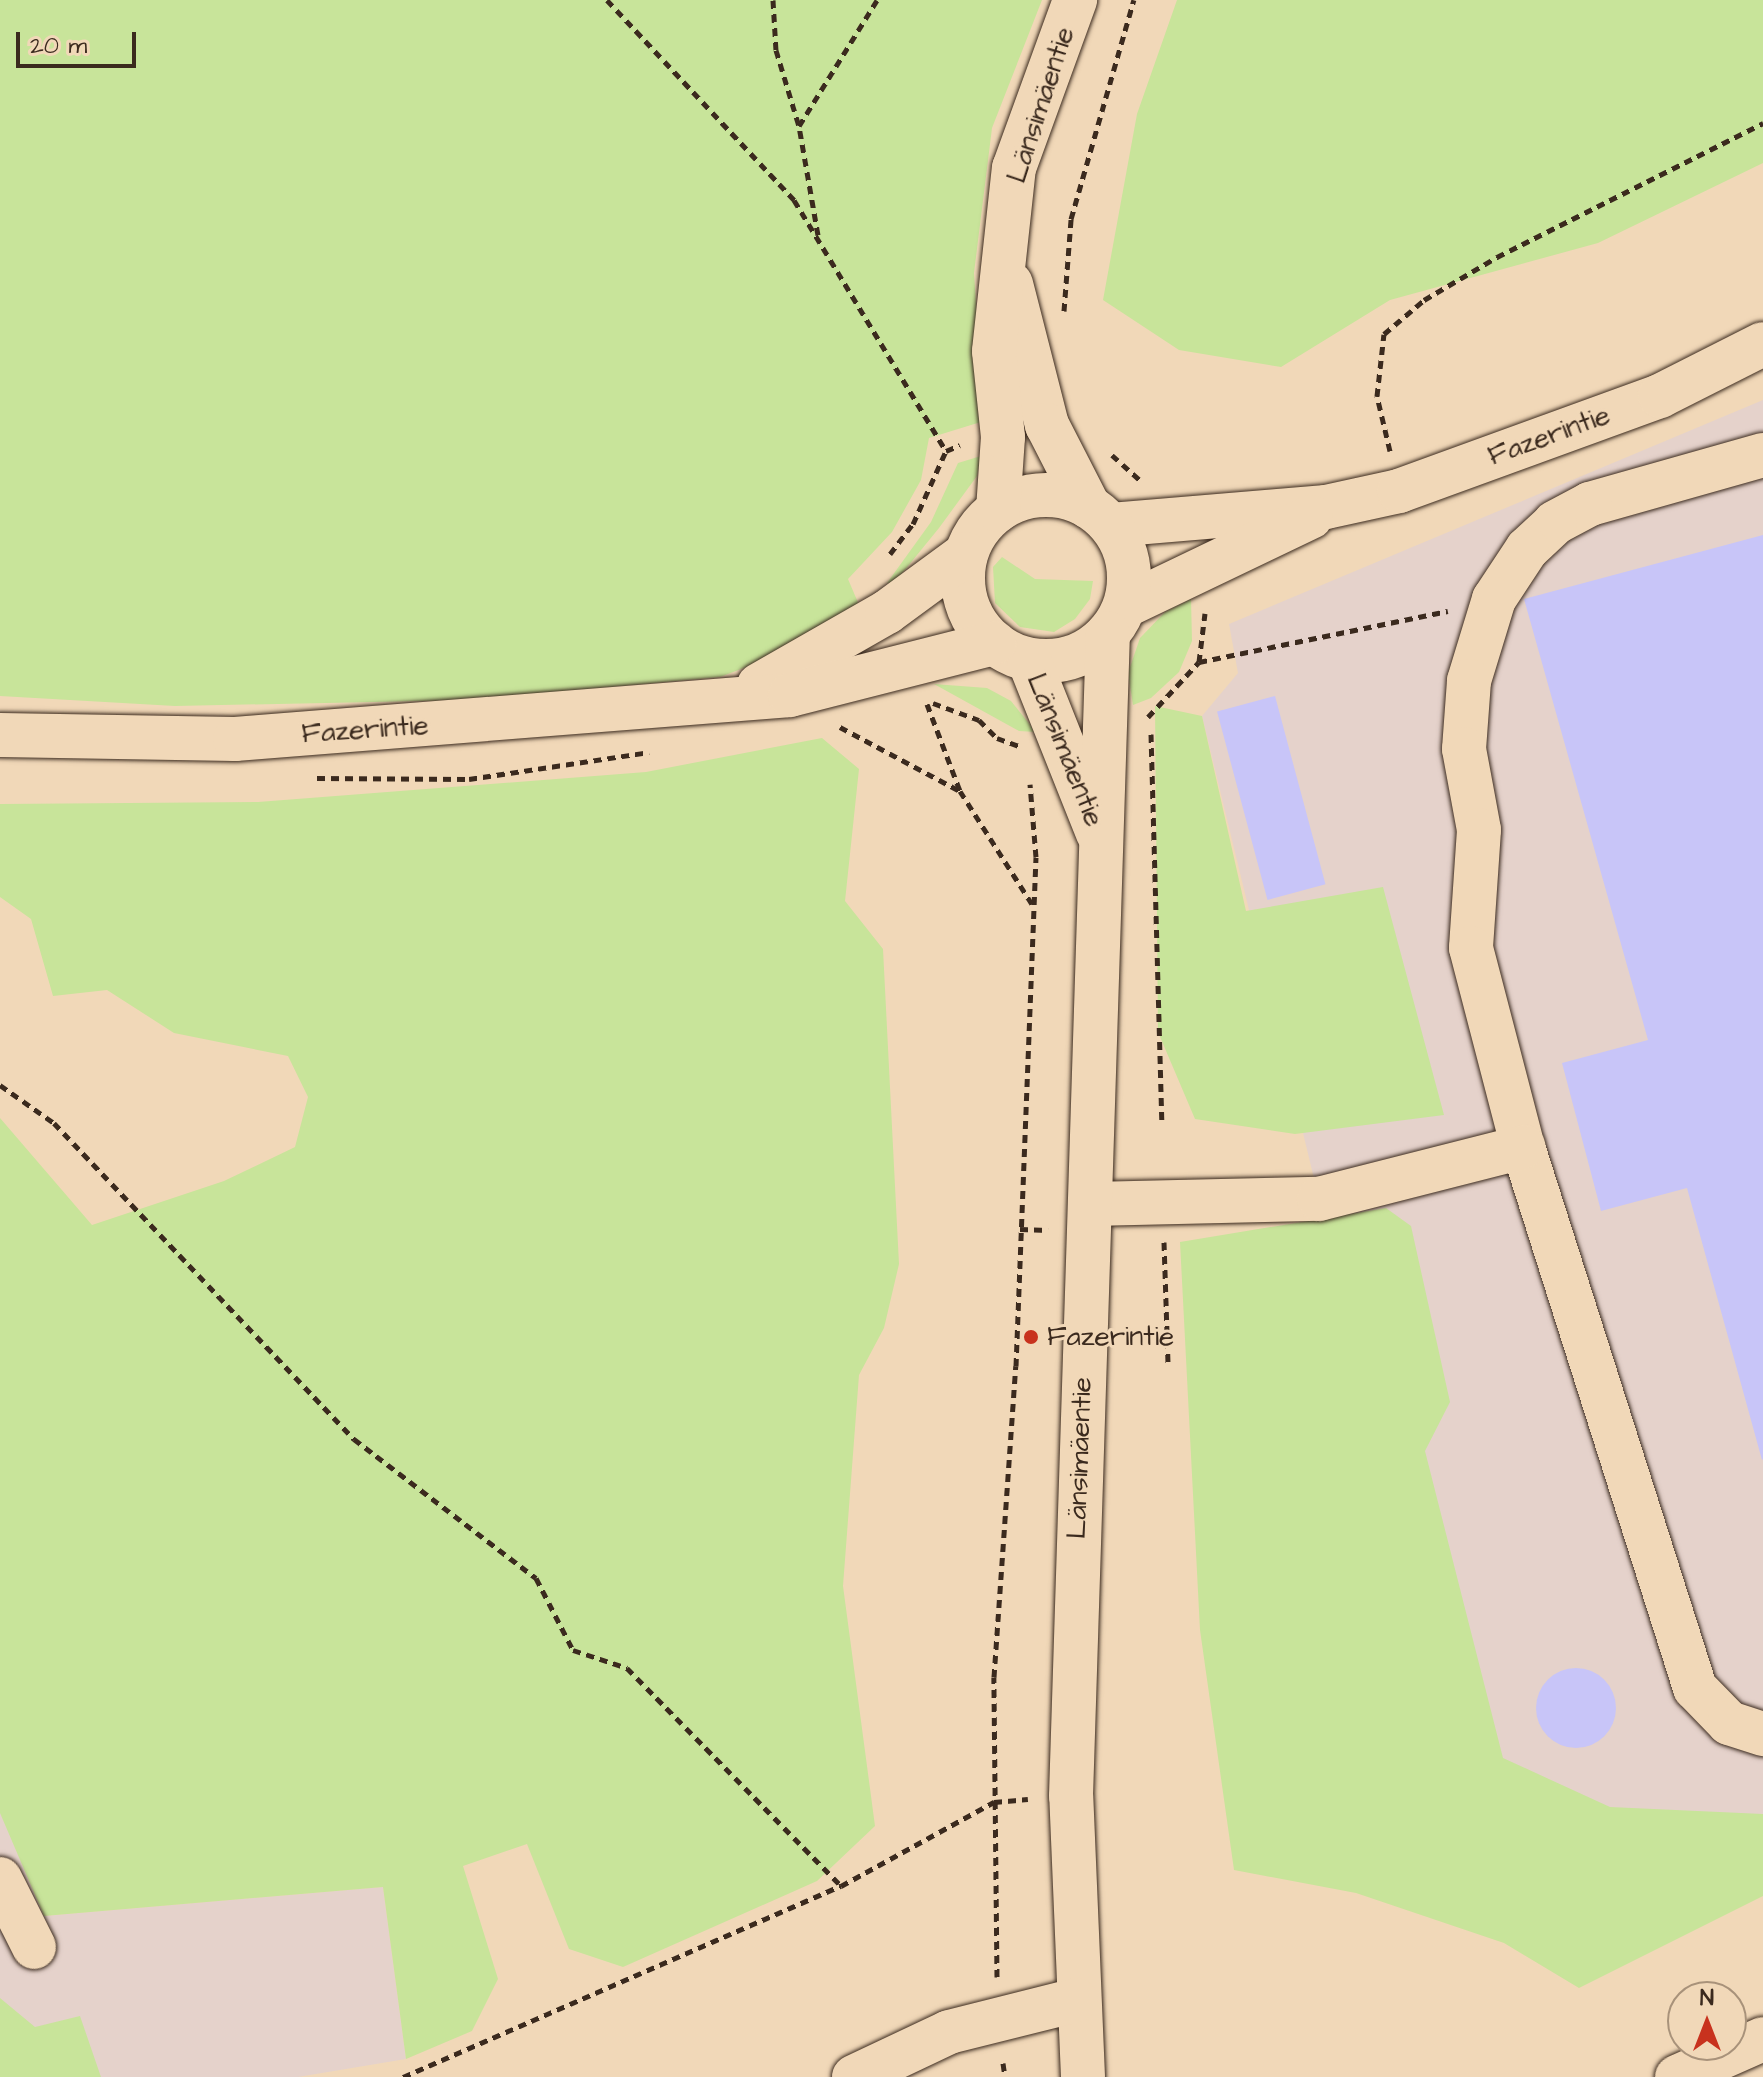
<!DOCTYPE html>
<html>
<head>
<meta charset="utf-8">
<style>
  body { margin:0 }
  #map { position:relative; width:1763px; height:2077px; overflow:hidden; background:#f1d8b8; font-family:"Architects Daughter",sans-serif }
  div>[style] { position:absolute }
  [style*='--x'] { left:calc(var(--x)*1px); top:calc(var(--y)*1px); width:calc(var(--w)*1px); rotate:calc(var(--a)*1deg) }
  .built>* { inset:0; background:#e5d2cb }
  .green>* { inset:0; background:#c8e49a }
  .building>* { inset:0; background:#c8c5f8; transform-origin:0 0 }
  .round { border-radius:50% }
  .path>* { height:5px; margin-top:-2.5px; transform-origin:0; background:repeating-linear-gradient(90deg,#3b2a1e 0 8px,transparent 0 14px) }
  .roads { filter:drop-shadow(0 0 2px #3b2a1e) drop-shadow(0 0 2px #3b2a1e) }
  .minor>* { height:44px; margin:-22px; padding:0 22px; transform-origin:22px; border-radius:22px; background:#f1d8b8 }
  .major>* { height:44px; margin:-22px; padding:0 22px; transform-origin:22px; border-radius:22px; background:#f1d8b8 }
  .major>.ring { margin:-22px; padding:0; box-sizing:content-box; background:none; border:44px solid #f1d8b8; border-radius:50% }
  .highway>* { height:44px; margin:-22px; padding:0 22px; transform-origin:22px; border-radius:22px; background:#f1d8b8 }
  .dots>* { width:22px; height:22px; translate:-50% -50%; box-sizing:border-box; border:4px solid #f1d8b8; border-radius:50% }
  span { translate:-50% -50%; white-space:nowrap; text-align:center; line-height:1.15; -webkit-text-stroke:6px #f1d8b8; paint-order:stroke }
  .street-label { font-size:28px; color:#3b2a1e }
  .poi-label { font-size:28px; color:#3b2a1e }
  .left { translate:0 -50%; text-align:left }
  .north { position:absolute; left:1667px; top:1981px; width:80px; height:80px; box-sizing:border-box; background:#f1d8b8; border:2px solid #a8927a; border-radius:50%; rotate:0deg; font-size:22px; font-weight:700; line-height:32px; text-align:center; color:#3b2a1e }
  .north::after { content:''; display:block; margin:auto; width:28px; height:36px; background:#c8321e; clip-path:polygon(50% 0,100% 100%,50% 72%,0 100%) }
  .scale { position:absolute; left:16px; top:32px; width:120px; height:36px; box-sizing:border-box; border:4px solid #3b2a1e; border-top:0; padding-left:10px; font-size:24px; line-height:28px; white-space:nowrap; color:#3b2a1e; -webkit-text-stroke:6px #f1d8b8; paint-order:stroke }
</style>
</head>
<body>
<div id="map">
  <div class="built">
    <div style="clip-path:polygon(1763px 400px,1763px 1841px,1529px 1935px,1319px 1199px,1202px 716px,1238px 673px,1229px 624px)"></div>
    <div style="clip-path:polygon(0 1812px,44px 1916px,383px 1887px,406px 2059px,298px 2077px,0 2077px)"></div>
  </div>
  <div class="green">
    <div style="clip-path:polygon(0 0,1042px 0,992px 128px,974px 273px,984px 421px,929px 438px,921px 480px,892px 532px,848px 579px,862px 612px,799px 647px,720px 677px,469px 700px,175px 706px,0 696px)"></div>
    <div style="clip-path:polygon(1177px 0,1763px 0,1763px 163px,1598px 243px,1390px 300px,1281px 367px,1179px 350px,1103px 300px,1137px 114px)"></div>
    <div style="clip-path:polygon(981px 456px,977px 476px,939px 528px,895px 582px,887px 583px,931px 522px,958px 463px)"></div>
    <div style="clip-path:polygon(1002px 557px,1035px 579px,1093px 581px,1090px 599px,1075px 619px,1054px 632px,1020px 627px,995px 603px,993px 567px)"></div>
    <div style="clip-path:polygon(1191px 599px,1192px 641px,1179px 672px,1151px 698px,1133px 705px,1128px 673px,1140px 638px,1165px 612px)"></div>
    <div style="clip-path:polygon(934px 684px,987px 688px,1011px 701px,1036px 732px,1019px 731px)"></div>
    <div style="clip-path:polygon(1155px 706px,1202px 716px,1246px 911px,1383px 887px,1444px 1115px,1295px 1134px,1195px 1119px,1158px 1032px)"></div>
    <div style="clip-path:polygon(822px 738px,859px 769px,845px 901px,883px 949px,895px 1186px,899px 1264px,884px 1328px,859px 1375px,843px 1586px,875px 1826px,817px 1881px,623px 1967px,569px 1949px,527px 1844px,463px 1866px,498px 1979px,472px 2031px,406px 2059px,383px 1887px,44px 1916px,0 1813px,0 1118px,92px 1225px,224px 1181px,295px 1147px,308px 1097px,288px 1056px,174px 1033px,107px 990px,53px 996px,31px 919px,0 897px,0 804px,258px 802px,646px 772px)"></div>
    <div style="clip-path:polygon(1386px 1208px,1411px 1226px,1450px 1402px,1425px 1451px,1503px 1758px,1610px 1807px,1763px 1814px,1763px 1896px,1579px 1988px,1504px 1943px,1356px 1893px,1234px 1870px,1200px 1630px,1180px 1242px)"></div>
    <div style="clip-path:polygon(0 1998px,35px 2027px,80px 2016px,101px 2077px,0 2077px)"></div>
  </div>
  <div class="building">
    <div style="clip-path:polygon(1763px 535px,1763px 1459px,1762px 1460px,1687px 1188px,1601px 1211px,1562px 1063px,1648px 1040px,1524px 599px)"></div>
    <div style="left:1275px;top:696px;width:195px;height:60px;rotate:75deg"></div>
    <div class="round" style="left:1536px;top:1668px;width:80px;height:80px"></div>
  </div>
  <div class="path">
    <div style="--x:607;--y:0;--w:274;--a:46.9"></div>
    <div style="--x:794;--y:200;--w:293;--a:58.8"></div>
    <div style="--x:773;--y:0;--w:50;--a:86.6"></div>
    <div style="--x:776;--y:50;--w:79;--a:73.2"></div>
    <div style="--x:818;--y:235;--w:111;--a:-99.9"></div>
    <div style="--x:799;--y:126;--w:148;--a:-58.2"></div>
    <div style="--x:1064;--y:311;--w:92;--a:-85.6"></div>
    <div style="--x:1071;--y:219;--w:228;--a:-74"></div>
    <div style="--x:1390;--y:451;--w:57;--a:-103.3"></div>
    <div style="--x:1377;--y:396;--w:62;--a:-83.6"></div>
    <div style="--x:1384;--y:334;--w:52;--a:-40.4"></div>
    <div style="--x:1424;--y:300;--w:85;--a:-30.5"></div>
    <div style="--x:1497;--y:257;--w:298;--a:-26.7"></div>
    <div style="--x:1112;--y:455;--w:38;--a:42"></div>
    <div style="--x:890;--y:554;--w:38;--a:-53"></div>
    <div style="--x:913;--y:524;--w:80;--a:-65.7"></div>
    <div style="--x:946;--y:451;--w:15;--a:-23"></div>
    <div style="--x:1199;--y:662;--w:254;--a:-11.6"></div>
    <div style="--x:933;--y:703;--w:49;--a:20.3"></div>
    <div style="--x:979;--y:720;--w:25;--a:45"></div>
    <div style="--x:997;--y:738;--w:23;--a:20"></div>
    <div style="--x:927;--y:704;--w:93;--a:69.2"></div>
    <div style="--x:1148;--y:717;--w:75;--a:-47.2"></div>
    <div style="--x:1199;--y:662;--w:49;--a:-83"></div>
    <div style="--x:840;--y:727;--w:136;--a:28.1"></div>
    <div style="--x:960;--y:791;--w:134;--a:57.5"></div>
    <div style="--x:1151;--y:734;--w:391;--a:88.4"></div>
    <div style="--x:317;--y:778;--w:152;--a:0.4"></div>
    <div style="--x:469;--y:779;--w:182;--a:-8.5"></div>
    <div style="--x:0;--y:1085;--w:66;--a:35.1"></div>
    <div style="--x:54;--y:1123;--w:436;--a:46.5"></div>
    <div style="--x:354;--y:1439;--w:229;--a:37.4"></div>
    <div style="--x:536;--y:1578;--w:81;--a:62.8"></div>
    <div style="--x:573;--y:1650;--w:57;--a:18.4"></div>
    <div style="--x:627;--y:1668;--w:305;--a:45.5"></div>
    <div style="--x:1020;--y:1229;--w:28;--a:2"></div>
    <div style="--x:1164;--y:1242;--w:123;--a:88.1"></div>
    <div style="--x:997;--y:1977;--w:300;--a:-90.6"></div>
    <div style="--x:994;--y:1677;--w:312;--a:-86"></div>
    <div style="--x:1016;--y:1366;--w:509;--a:-87.75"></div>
    <div style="--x:1036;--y:857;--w:73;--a:-94.7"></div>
    <div style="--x:1003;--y:2063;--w:14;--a:82"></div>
    <div style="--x:403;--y:2077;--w:478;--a:-23.6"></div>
    <div style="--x:841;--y:1886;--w:175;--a:-28.8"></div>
    <div style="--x:994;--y:1802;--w:34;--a:-5"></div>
  </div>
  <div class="roads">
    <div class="minor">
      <div style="--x:1763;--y:455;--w:180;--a:164.2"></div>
      <div style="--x:1590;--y:504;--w:40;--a:152"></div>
      <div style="--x:1555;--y:523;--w:38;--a:137"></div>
      <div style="--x:1527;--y:549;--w:60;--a:123.4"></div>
      <div style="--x:1494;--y:599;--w:86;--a:107"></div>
      <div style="--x:1469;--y:681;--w:68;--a:94.2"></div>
      <div style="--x:1464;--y:749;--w:82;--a:79.5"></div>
      <div style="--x:1479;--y:830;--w:118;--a:93.9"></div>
      <div style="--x:1471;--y:948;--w:206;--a:75.4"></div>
      <div style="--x:1523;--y:1147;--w:568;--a:72.36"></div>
      <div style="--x:1695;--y:1688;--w:49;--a:45.8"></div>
      <div style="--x:1729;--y:1723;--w:36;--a:18"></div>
      <div style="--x:1111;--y:525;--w:216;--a:-4.8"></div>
      <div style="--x:1326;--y:507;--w:75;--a:-12.4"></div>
      <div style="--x:1399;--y:491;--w:278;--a:-20"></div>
      <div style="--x:1660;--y:396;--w:115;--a:-26.8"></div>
      <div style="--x:1125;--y:606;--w:206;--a:-25.6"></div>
      <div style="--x:1091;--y:1204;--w:228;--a:-1.3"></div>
      <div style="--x:1319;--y:1199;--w:211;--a:-14.3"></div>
      <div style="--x:0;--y:1879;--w:76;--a:63.4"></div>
    </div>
    <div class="major">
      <div style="--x:1011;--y:284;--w:146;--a:75.7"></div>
      <div style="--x:1047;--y:425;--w:92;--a:62.9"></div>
      <div class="ring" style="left:963px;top:495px;width:122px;height:122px"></div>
      <div style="--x:998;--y:510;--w:73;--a:-86.1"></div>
      <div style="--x:1003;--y:437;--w:86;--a:-96"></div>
      <div style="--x:994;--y:351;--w:184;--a:-83.8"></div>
      <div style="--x:1014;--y:168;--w:179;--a:-70"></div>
      <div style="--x:1029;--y:660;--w:186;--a:68.3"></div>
      <div style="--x:759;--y:685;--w:147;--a:-29.7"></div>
      <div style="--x:887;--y:612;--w:98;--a:-36.3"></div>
      <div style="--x:0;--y:735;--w:235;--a:1"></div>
      <div style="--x:235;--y:739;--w:557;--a:-4.53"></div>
      <div style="--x:790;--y:695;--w:211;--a:-14.3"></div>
      <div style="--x:1083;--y:2077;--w:281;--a:-92.4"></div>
      <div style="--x:1071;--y:1796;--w:1163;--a:-88.18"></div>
    </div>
    <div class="highway">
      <div style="--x:854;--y:2077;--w:105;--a:-25.3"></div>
      <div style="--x:949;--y:2032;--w:131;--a:-14.1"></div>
      <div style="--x:1677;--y:2077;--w:94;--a:-23.8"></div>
    </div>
  </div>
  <div class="dots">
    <div style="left:1031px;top:1337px;background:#c8321e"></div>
  </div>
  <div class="street-label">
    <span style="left:1041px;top:105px;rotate:-72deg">Länsimäentie</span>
    <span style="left:1549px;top:436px;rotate:-20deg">Fazerintie</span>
    <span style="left:365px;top:730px;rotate:-4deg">Fazerintie</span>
    <span style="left:1065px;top:750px;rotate:68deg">Länsimäentie</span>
    <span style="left:1080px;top:1458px;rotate:-88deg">Länsimäentie</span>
  </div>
  <div class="poi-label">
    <span class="left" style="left:1047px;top:1337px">Fazerintie</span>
  </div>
  <div class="north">N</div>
  <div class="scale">20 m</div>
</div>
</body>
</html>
